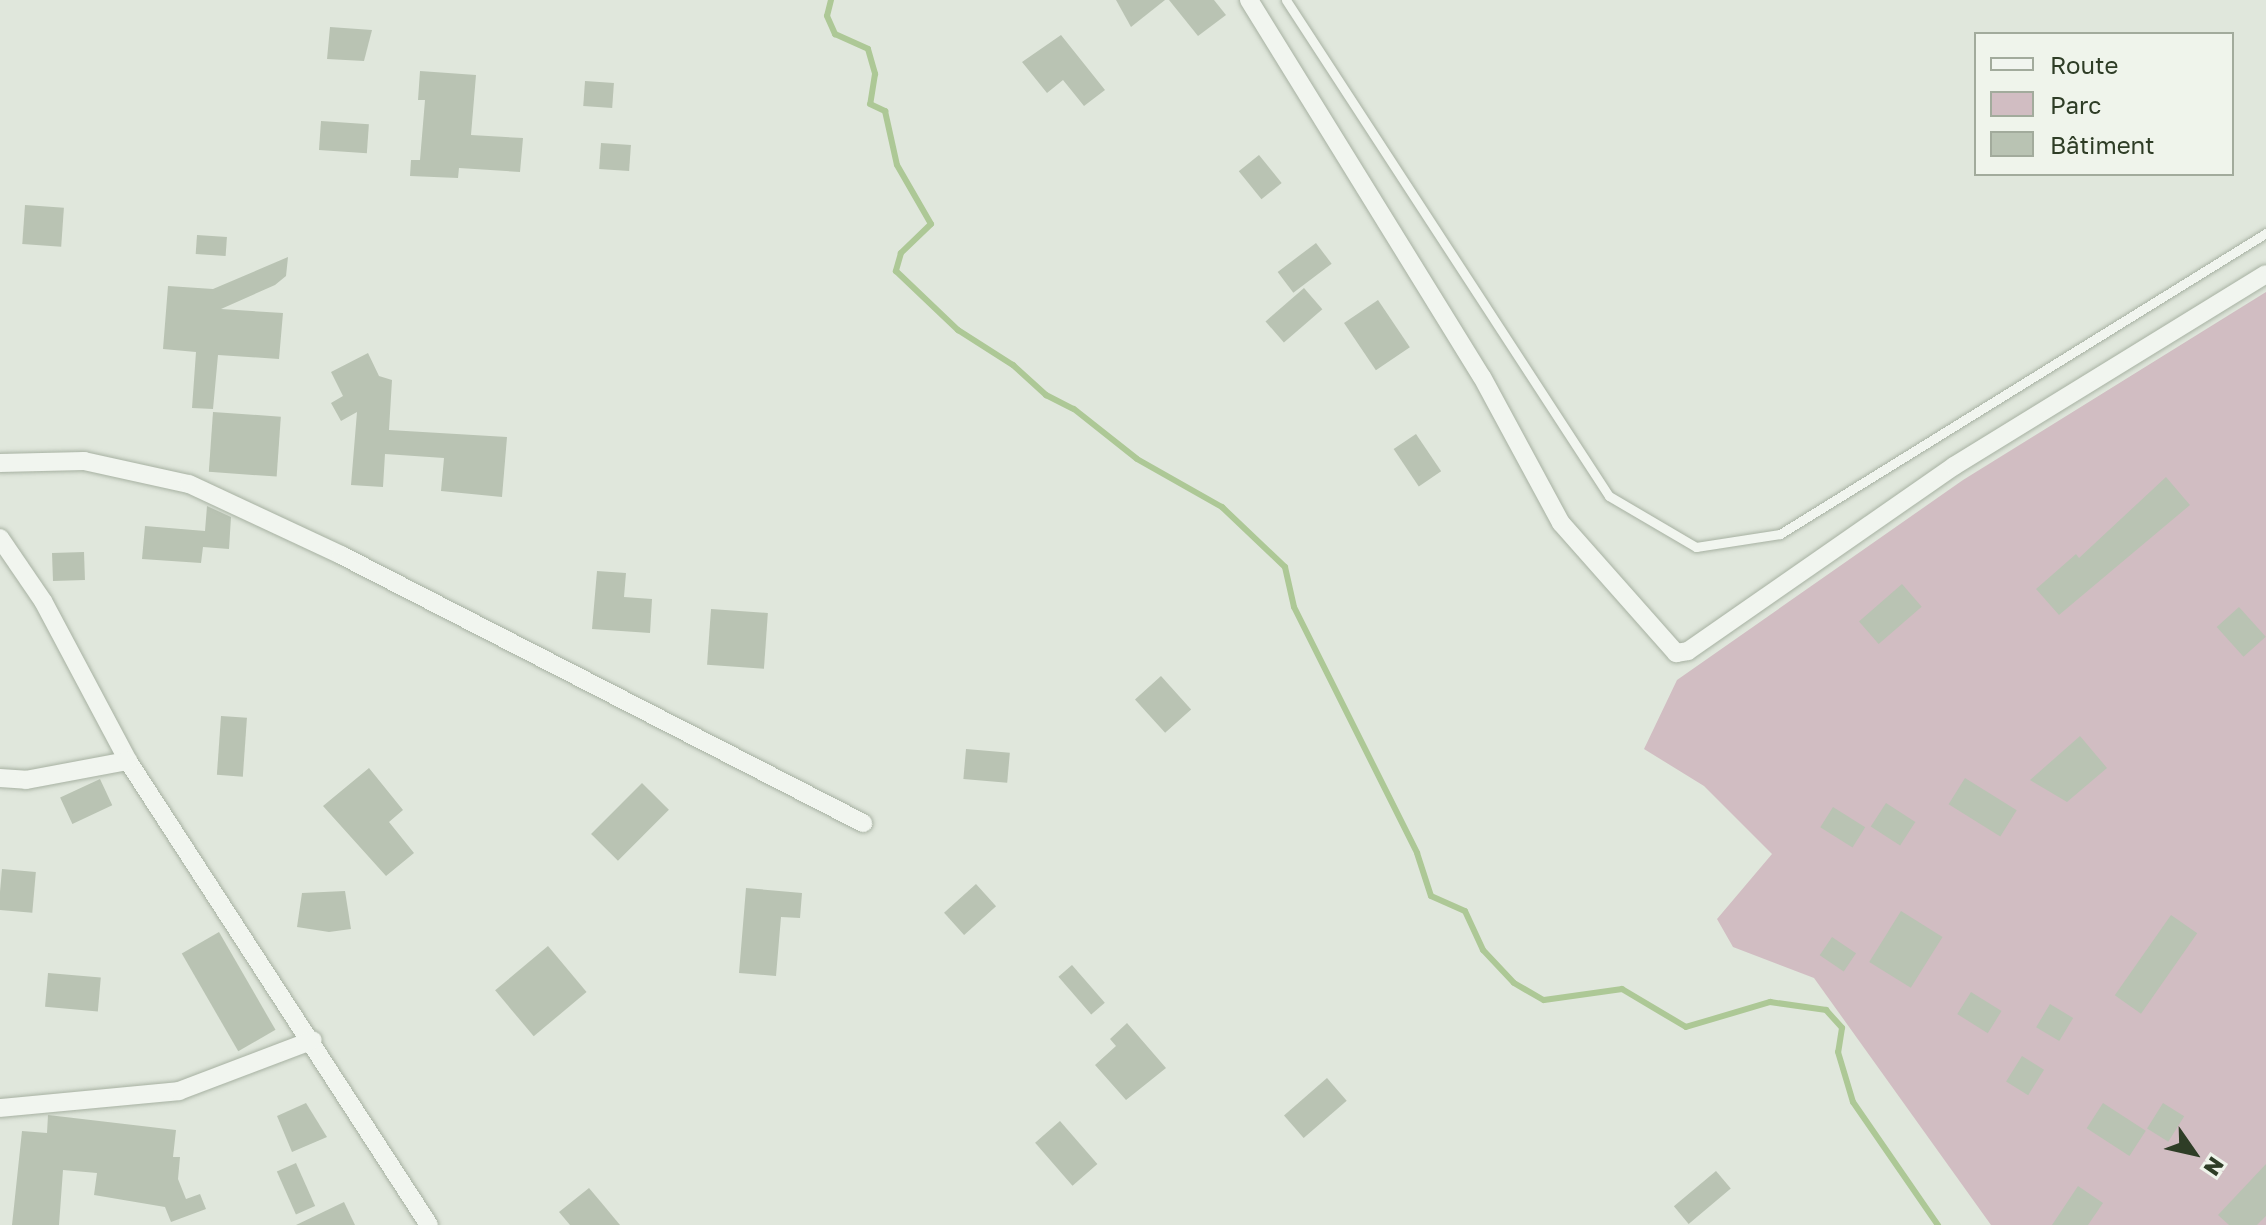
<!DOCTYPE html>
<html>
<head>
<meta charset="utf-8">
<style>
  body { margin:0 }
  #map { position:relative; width:2266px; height:1225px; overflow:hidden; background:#e0e7dc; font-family:"Golos Text",sans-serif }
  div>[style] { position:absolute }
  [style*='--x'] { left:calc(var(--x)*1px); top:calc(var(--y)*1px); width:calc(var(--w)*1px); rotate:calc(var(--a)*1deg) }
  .green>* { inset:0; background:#d1bdc2 }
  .stream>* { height:6px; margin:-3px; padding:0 3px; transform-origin:3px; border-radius:3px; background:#adc896 }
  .building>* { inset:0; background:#b9c3b3; transform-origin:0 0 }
  .roads { filter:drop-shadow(0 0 2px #a7b1a2) drop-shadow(0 0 2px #a7b1a2) }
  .service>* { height:9px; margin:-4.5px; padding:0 4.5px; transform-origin:4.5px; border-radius:4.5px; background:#f1f5ef }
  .minor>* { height:18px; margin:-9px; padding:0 9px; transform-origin:9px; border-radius:9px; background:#f1f5ef }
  span { translate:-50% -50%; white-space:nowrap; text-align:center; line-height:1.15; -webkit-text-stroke:6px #eff4eb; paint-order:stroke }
  .legend { position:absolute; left:1974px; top:32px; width:260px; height:144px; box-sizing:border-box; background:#eff4eb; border:2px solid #a2ab9c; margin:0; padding:10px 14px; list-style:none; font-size:24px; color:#2e3d26 }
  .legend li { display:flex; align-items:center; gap:16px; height:40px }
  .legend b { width:40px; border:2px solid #a2ab9c }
  .north { position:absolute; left:2154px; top:1113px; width:80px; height:80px; -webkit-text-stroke:6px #eff4eb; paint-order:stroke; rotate:124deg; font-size:22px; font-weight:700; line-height:32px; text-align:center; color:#2e3d26 }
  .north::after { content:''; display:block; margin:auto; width:28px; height:36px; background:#2e3d26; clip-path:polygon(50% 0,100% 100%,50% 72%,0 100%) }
</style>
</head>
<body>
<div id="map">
  <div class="green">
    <div style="clip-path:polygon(2266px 292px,2266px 1225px,1991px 1225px,1814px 978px,1733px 947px,1717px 919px,1772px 854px,1704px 786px,1644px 749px,1677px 680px,1963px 480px)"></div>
  </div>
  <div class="stream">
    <div style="--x:831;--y:0;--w:16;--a:104"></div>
    <div style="--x:827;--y:16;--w:20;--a:66"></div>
    <div style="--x:835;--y:34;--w:36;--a:24"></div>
    <div style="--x:868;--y:49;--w:26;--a:74"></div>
    <div style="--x:875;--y:74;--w:30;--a:99"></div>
    <div style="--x:870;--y:104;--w:17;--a:25"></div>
    <div style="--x:885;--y:111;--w:55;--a:77.5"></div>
    <div style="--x:897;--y:165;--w:68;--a:60"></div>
    <div style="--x:931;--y:224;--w:42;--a:136"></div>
    <div style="--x:901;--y:253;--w:19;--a:106"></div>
    <div style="--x:896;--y:271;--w:86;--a:43.6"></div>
    <div style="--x:958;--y:330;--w:65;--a:32.5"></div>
    <div style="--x:1013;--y:365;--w:45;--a:42.3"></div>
    <div style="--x:1046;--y:395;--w:31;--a:27"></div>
    <div style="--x:1074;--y:409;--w:80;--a:38.4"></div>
    <div style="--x:1137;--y:459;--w:98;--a:29.5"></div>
    <div style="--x:1222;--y:507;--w:87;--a:43.6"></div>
    <div style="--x:1285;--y:567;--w:41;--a:77.3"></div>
    <div style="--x:1294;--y:607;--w:275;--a:63.4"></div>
    <div style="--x:1417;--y:853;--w:45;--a:72"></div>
    <div style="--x:1431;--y:896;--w:37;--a:24"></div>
    <div style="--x:1465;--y:911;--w:43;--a:65.2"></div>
    <div style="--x:1483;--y:950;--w:45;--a:46.8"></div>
    <div style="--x:1514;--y:983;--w:34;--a:30"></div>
    <div style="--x:1544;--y:1000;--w:79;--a:-8"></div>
    <div style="--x:1622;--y:989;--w:74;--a:30.7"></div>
    <div style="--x:1686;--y:1027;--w:88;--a:-16.6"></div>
    <div style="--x:1770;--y:1002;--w:57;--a:8.1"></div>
    <div style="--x:1826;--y:1010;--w:24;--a:48"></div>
    <div style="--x:1842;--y:1028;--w:24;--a:99"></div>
    <div style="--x:1838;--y:1052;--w:52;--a:73.3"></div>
    <div style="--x:1853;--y:1102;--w:150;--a:55.4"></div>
  </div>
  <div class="building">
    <div style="clip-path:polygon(1116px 0,1165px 0,1131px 27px)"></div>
    <div style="clip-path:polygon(1169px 0,1214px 0,1226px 15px,1198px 36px)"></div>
    <div style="clip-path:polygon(330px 27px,372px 30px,364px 61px,327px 59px)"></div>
    <div style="clip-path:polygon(1061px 35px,1105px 90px,1084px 106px,1063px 80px,1047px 93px,1022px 62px)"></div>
    <div style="clip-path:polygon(420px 71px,476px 75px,471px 135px,523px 138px,520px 172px,459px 168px,458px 178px,410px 176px,411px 160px,420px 160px,425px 100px,418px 100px)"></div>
    <div style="left:585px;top:81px;width:29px;height:25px;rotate:4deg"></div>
    <div style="left:321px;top:121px;width:48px;height:29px;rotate:4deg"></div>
    <div style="left:601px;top:143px;width:30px;height:26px;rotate:4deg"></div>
    <div style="left:1259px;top:155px;width:36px;height:26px;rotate:51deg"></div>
    <div style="left:25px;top:205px;width:39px;height:39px;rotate:4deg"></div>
    <div style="left:197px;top:235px;width:30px;height:19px;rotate:4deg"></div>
    <div style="left:1316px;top:243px;width:26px;height:48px;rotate:53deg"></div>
    <div style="clip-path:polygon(288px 257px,286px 276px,275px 285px,221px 309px,283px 313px,279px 359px,218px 355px,213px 409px,192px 408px,196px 352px,163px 349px,168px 286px,213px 289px)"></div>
    <div style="left:1304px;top:288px;width:28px;height:51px;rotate:49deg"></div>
    <div style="left:1378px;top:300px;width:57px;height:41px;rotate:56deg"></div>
    <div style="clip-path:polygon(368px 353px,379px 376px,392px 380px,389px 430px,507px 437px,502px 497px,441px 491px,444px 458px,385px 454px,383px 487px,351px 485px,357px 412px,341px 421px,331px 403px,343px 396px,331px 372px)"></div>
    <div style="left:213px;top:412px;width:68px;height:60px;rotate:4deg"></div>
    <div style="left:1416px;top:434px;width:45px;height:27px;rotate:56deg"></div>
    <div style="clip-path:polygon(2166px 477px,2190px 505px,2059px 615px,2036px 589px,2076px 554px,2079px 558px)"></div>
    <div style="clip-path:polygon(207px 506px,231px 517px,229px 549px,203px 547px,201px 563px,142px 559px,145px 526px,205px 531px)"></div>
    <div style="left:84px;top:552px;width:28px;height:32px;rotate:88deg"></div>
    <div style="clip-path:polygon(597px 571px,626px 573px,624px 597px,652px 599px,650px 633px,592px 629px)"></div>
    <div style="left:1902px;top:584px;width:30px;height:57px;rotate:49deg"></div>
    <div style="left:2239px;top:607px;width:40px;height:30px;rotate:48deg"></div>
    <div style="left:711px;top:609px;width:57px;height:56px;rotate:4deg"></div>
    <div style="left:1161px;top:676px;width:45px;height:35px;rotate:48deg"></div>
    <div style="left:221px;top:716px;width:26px;height:59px;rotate:4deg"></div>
    <div style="clip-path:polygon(2080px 736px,2107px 768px,2067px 802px,2030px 780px)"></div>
    <div style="left:966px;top:749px;width:44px;height:30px;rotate:5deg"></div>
    <div style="clip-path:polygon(369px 768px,403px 810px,389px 822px,414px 853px,386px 876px,323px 806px)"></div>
    <div style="left:1965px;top:778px;width:61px;height:31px;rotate:32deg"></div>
    <div style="left:100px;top:779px;width:29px;height:44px;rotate:65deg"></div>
    <div style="left:642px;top:783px;width:38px;height:72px;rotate:45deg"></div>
    <div style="left:1886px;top:803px;width:35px;height:28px;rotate:33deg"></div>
    <div style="left:1833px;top:807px;width:38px;height:24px;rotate:32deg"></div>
    <div style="left:2px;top:869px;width:34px;height:41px;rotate:5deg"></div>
    <div style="left:976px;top:884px;width:30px;height:43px;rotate:48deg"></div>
    <div style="clip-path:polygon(746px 888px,802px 893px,800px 918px,781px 917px,776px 976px,739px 973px)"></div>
    <div style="clip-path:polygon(345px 891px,351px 929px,329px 932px,297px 927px,302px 893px)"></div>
    <div style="left:1901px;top:911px;width:49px;height:60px;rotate:32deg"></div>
    <div style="left:2171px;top:915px;width:32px;height:98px;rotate:35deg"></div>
    <div style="left:219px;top:932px;width:113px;height:43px;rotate:60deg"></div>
    <div style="left:1832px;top:937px;width:29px;height:22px;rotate:34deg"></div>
    <div style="left:548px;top:946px;width:60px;height:69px;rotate:50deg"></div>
    <div style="left:1072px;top:965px;width:50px;height:18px;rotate:49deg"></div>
    <div style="left:48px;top:973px;width:53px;height:34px;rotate:5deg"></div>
    <div style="left:1971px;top:992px;width:36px;height:26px;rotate:32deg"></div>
    <div style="left:2050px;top:1004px;width:27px;height:27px;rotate:31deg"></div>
    <div style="clip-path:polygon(1127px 1023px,1166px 1068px,1126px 1100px,1095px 1065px,1116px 1046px,1110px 1039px)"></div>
    <div style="left:2022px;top:1056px;width:26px;height:30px;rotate:32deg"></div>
    <div style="left:1327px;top:1078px;width:30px;height:57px;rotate:49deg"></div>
    <div style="clip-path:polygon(306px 1103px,327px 1137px,292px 1152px,277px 1116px)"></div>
    <div style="left:2103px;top:1103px;width:51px;height:30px;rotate:33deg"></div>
    <div style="left:2163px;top:1103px;width:25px;height:30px;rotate:32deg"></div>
    <div style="clip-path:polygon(48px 1115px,176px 1130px,173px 1157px,180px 1157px,178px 1179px,186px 1199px,200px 1194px,206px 1209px,171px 1222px,165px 1207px,94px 1195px,97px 1173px,63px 1170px,59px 1225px,12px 1225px,22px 1131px,47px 1133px)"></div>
    <div style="left:1060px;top:1121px;width:57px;height:33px;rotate:49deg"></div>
    <div style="left:296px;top:1163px;width:47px;height:21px;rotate:66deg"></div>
    <div style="clip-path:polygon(2266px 1164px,2266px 1216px,2257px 1225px,2229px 1225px,2218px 1215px)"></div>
    <div style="left:1716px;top:1171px;width:23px;height:55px;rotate:50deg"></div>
    <div style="clip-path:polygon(2078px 1186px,2103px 1203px,2088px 1225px,2052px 1225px)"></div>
    <div style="clip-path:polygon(589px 1188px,600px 1201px,620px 1225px,570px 1225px,559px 1212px)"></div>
    <div style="clip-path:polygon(344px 1202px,355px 1225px,296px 1225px)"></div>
  </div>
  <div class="roads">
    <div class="service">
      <div style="--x:1286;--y:0;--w:592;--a:56.93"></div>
      <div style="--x:1609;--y:496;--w:101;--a:30.4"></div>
      <div style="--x:1696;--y:547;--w:85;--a:-8.8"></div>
      <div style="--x:1780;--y:534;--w:572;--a:-31.77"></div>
    </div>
    <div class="minor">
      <div style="--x:1249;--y:0;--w:443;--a:58.3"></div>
      <div style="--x:1482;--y:377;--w:166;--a:61.6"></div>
      <div style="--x:1561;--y:523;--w:174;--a:48.5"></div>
      <div style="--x:1676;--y:653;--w:12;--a:-9"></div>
      <div style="--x:1688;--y:651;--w:324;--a:-34.8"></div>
      <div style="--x:1954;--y:466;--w:366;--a:-31.6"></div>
      <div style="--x:0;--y:463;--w:84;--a:-1.4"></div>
      <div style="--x:84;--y:461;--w:107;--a:12.4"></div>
      <div style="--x:189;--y:484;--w:168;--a:25"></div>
      <div style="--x:341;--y:555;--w:587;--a:27.18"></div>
      <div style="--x:0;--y:538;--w:76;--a:55.7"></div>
      <div style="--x:43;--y:601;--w:181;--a:62"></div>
      <div style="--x:128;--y:761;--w:553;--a:57.03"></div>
      <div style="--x:0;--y:778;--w:26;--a:4"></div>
      <div style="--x:26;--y:780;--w:104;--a:-10.6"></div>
      <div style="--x:0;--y:1108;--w:180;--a:-5.4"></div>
      <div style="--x:179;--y:1091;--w:143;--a:-20.8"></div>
    </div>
  </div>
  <ul class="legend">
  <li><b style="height:10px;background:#f1f5ef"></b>Route</li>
  <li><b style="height:22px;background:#d1bdc2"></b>Parc</li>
  <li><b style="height:22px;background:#b9c3b3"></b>Bâtiment</li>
  </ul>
  <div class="north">N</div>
</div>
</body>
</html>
